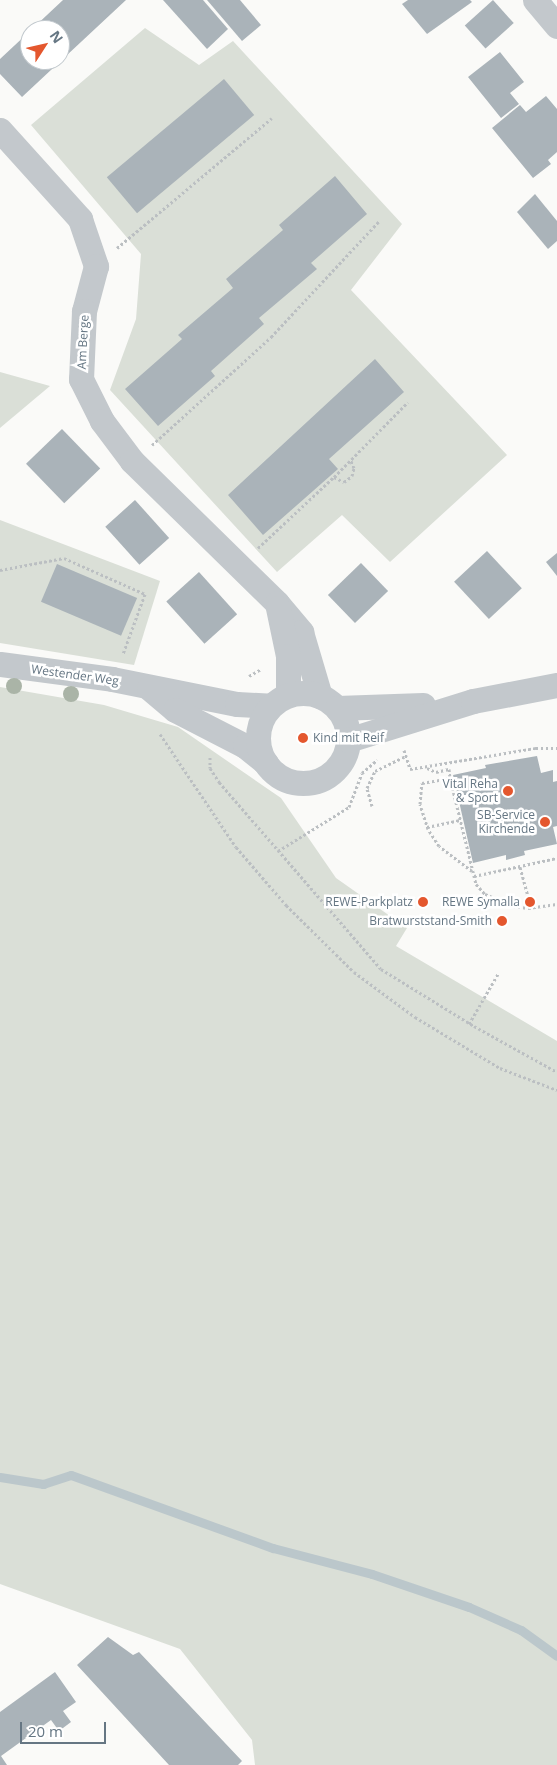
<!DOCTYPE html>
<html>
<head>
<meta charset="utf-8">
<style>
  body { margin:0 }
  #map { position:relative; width:557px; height:1765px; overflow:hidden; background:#fafaf8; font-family:"Open Sans",sans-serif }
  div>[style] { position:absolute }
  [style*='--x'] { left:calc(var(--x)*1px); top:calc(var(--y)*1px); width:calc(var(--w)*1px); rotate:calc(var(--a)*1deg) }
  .green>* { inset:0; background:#dadfd7 }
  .stream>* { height:9px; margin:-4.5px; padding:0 4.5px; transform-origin:4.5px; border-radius:4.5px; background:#bbc7cb }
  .building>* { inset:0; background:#aab3b9; transform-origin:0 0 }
  .path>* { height:3px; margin-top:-1.5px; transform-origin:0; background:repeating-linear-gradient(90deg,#bbbfc2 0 2.5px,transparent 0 5px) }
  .street>* { height:25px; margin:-12.5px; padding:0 12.5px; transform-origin:12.5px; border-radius:12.5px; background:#c3c8cc }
  .street>.ring { margin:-12.5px; padding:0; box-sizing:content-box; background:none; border:25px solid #c3c8cc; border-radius:50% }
  .trees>* { width:16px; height:16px; margin:-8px; border-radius:50%; background:#aab4a7 }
  .dots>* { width:14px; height:14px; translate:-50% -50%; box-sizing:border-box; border:2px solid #fff; border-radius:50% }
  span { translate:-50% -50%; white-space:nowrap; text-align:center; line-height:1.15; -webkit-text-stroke:5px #fff; paint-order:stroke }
  .street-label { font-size:12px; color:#657683 }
  .poi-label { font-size:12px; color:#657683 }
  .left { translate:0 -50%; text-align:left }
  .right { translate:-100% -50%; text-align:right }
  .north { position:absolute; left:20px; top:20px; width:50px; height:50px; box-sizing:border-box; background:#fff; border:1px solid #c1c8cd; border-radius:50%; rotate:55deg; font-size:14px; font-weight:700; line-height:20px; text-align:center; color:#657683 }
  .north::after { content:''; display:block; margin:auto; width:18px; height:22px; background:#e4572e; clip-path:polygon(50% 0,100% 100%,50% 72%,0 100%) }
  .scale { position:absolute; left:20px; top:1722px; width:86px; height:22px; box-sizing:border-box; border:2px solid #657683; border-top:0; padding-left:6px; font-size:15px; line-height:18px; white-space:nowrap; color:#657683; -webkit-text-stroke:4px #fff; paint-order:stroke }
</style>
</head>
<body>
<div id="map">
  <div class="green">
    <div style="clip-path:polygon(145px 28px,199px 65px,233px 41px,402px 224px,351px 290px,507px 455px,390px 562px,342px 515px,277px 572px,110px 390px,136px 319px,141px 254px,31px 125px)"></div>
    <div style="clip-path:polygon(0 372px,50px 386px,0 428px)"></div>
    <div style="clip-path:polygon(0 520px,160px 581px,134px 665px,0 643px)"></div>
    <div style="clip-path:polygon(0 687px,104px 705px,178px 727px,281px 798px,336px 878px,407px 928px,396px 946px,557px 1041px,557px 1765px,255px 1765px,252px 1740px,180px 1649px,0 1584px)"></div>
  </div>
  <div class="stream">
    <div style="--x:0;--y:1477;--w:44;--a:9.2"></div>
    <div style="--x:43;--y:1484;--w:29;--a:-18"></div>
    <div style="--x:71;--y:1475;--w:215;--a:19.9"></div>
    <div style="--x:273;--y:1548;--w:102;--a:14.7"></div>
    <div style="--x:372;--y:1574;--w:102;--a:18.8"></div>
    <div style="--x:469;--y:1607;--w:57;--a:23.9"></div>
    <div style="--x:521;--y:1630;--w:44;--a:35.8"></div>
  </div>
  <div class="building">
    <div style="clip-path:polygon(63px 0,126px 0,22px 97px,0 74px,0 59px,30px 31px,30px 60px,60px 60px,60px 30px,31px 30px)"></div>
    <div style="clip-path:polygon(163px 0,203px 0,228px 29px,207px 49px)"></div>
    <div style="clip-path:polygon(207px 0,240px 0,261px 25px,242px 41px)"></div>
    <div style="clip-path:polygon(408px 0,470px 0,472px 2px,427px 34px,402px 4px)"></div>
    <div style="left:493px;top:0;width:31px;height:38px;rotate:48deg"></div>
    <div style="clip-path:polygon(500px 52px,524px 82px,510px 93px,519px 104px,501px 118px,468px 77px)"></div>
    <div style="left:224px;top:79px;width:47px;height:153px;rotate:50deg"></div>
    <div style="clip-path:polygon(546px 96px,557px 109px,557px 152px,548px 160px,551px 164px,533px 178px,492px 128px,520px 105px,526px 112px)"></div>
    <div style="clip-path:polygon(335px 176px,367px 214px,311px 263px,317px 269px,259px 318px,264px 324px,211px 371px,215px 376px,158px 426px,125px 389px,182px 339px,178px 335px,233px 288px,226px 279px,283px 230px,279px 225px)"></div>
    <div style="clip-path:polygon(535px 194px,557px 221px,557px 241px,548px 249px,517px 212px)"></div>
    <div style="clip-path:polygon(375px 359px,404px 392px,329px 459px,338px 469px,263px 535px,228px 495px)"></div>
    <div style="left:62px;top:429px;width:55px;height:50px;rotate:46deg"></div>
    <div style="left:135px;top:500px;width:51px;height:40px;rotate:48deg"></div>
    <div style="left:487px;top:551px;width:51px;height:45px;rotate:47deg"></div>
    <div style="clip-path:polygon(557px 553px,557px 576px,546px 562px)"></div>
    <div style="left:361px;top:563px;width:39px;height:46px;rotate:46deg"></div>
    <div style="left:57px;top:564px;width:87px;height:41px;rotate:23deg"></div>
    <div style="left:199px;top:572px;width:57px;height:44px;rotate:48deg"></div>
    <div style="clip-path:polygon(537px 756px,541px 773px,553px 770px,553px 782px,557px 781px,557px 826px,553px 827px,557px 844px,524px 851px,525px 855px,506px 860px,506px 855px,473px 863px,453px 775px,486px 768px,485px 765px)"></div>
    <div style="clip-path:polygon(108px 1637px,133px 1655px,139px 1652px,242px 1761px,238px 1765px,169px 1765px,77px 1665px)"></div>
    <div style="clip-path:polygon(55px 1672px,76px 1702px,63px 1711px,71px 1722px,59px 1731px,51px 1720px,1px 1756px,7px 1765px,0 1765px,0 1712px)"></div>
  </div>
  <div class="path">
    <div style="--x:117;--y:248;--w:202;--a:-40"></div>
    <div style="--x:152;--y:445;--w:161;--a:-42.2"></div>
    <div style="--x:271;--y:337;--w:158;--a:-47"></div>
    <div style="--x:334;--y:477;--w:11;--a:27"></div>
    <div style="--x:344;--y:482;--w:10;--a:-37"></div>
    <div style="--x:352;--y:476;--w:8;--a:-76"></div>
    <div style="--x:354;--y:468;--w:8;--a:-113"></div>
    <div style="--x:258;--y:548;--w:104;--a:-43.1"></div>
    <div style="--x:334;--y:477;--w:105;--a:-45.4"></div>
    <div style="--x:0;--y:570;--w:65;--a:-10.6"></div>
    <div style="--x:64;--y:558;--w:89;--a:24"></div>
    <div style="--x:145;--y:594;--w:64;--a:110.1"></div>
    <div style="--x:249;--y:676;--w:14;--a:-30"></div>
    <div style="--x:160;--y:734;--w:136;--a:56.1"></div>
    <div style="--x:236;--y:847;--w:77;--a:49.2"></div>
    <div style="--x:286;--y:905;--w:95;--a:44.6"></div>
    <div style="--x:354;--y:972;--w:76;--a:36.4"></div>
    <div style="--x:415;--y:1017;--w:99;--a:31"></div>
    <div style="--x:500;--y:1068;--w:61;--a:21.1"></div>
    <div style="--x:404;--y:750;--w:20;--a:72"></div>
    <div style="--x:410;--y:769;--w:128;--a:-9.5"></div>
    <div style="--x:536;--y:748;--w:21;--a:0"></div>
    <div style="--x:210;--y:757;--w:11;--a:90"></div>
    <div style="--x:210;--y:768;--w:17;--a:57"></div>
    <div style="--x:219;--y:782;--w:247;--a:49.1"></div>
    <div style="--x:381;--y:969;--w:109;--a:31.5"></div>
    <div style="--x:474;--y:1026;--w:95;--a:29"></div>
    <div style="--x:427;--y:768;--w:10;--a:24"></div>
    <div style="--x:436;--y:772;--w:13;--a:-13"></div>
    <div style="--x:449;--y:769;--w:9;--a:84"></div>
    <div style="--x:372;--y:806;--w:19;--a:-106"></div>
    <div style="--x:367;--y:788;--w:19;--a:-65"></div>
    <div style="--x:375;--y:771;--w:34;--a:-26"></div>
    <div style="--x:427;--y:827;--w:34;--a:-12"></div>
    <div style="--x:278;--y:851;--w:84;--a:-31.8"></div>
    <div style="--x:349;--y:807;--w:36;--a:-69"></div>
    <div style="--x:362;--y:773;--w:20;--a:-41"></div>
    <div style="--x:520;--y:867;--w:41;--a:74.6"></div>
    <div style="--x:472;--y:871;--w:41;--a:-142.9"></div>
    <div style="--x:439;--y:846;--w:20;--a:-123"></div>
    <div style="--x:428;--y:829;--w:26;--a:-108"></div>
    <div style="--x:420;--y:804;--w:21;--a:-85"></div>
    <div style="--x:422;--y:783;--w:28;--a:-10"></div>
    <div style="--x:450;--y:778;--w:109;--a:76.2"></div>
    <div style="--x:476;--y:884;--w:13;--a:48"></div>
    <div style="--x:485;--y:894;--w:30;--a:23"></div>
    <div style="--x:513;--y:906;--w:15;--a:8"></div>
    <div style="--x:528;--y:908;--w:29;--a:-8"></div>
    <div style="--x:474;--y:876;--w:85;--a:-12.2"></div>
    <div style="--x:469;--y:1024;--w:58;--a:-59.9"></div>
  </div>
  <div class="street">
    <div style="--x:535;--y:0;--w:34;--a:50"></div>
    <div style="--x:0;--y:130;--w:120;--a:48"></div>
    <div style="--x:80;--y:219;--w:50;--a:71.2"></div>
    <div style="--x:96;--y:266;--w:47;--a:104.9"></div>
    <div style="--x:84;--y:311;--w:68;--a:92.5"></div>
    <div style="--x:81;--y:379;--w:47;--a:63.4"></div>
    <div style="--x:102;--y:421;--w:50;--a:53.1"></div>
    <div style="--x:132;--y:461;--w:203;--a:44.4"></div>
    <div style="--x:277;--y:603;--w:38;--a:50"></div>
    <div style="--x:301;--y:632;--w:67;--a:73.5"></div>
    <div style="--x:278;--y:608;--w:49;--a:78.2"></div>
    <div style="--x:288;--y:656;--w:39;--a:90"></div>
    <div style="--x:0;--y:664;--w:113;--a:7.6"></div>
    <div style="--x:112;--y:679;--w:127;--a:11.3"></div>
    <div style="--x:237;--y:704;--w:34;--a:3"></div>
    <div style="--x:149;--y:688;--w:34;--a:40"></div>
    <div style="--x:175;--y:710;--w:79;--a:27.2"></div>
    <div style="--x:245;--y:746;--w:27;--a:39"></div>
    <div class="ring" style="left:258px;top:693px;width:65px;height:65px"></div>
    <div style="--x:337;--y:708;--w:86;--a:-2"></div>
    <div style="--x:348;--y:740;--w:131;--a:-17.3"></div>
    <div style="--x:473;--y:701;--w:86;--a:-10.8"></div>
  </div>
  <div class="trees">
    <div style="left:14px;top:686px"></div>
    <div style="left:71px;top:694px"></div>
  </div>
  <div class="dots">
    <div style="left:303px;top:738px;background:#e4572e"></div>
    <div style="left:508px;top:791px;background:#e4572e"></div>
    <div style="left:545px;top:822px;background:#e4572e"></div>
    <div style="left:423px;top:902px;background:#e4572e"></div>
    <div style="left:530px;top:902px;background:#e4572e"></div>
    <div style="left:502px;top:921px;background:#e4572e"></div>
  </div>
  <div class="street-label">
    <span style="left:83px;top:342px;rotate:-87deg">Am Berge</span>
    <span style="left:75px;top:675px;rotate:8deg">Westender Weg</span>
  </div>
  <div class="poi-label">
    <span class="left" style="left:313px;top:738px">Kind mit Reif</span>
    <span class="right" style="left:498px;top:791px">Vital Reha<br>&amp; Sport</span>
    <span class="right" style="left:535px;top:822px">SB-Service<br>Kirchende</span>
    <span class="right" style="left:413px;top:902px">REWE-Parkplatz</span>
    <span class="right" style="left:520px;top:902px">REWE Symalla</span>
    <span class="right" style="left:492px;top:921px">Bratwurststand-Smith</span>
  </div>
  <div class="north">N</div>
  <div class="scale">20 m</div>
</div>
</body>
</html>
